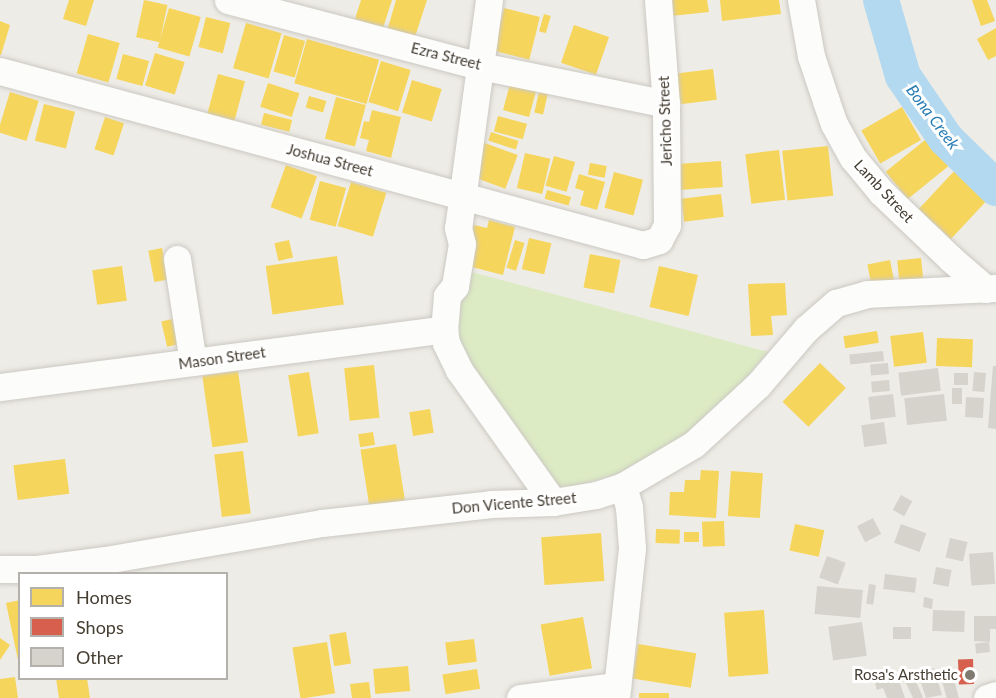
<!DOCTYPE html>
<html>
<head>
<meta charset="utf-8">
<style>
  body { margin:0 }
  #map { position:relative; width:996px; height:698px; overflow:hidden; background:#eeece6; font-family:Lato,sans-serif }
  div>[style] { position:absolute }
  [style*='--x'] { left:calc(var(--x)*1px); top:calc(var(--y)*1px); width:calc(var(--w)*1px); rotate:calc(var(--a)*1deg) }
  .green>* { inset:0; background:#dcebc4 }
  .homes>* { inset:0; background:#f6d55c; transform-origin:0 0 }
  .shops>* { inset:0; background:#d6604d; transform-origin:0 0 }
  .river>* { height:36px; margin:-18px; padding:0 18px; transform-origin:18px; border-radius:18px; background:#b3d9f0 }
  .building>* { inset:0; background:#d6d3cd; transform-origin:0 0 }
  .roads { filter:drop-shadow(0 0 2px #cbc8c2) drop-shadow(0 0 2px #cbc8c2) }
  .minor>* { height:27px; margin:-13.5px; padding:0 13.5px; transform-origin:13.5px; border-radius:13.5px; background:#fcfcfb }
  .dots>* { width:16px; height:16px; translate:-50% -50%; box-sizing:border-box; border:3px solid #fff; border-radius:50% }
  span { translate:-50% -50%; white-space:nowrap; text-align:center; line-height:1.15; -webkit-text-stroke:6px #fff; paint-order:stroke }
  .street-label { font-size:15px; color:#443d32 }
  .poi-label { font-size:15px; color:#443d32 }
  .right { translate:-100% -50%; text-align:right }
  .water-label { font-size:16px; color:#267cb5; font-style:italic }
  .legend { position:absolute; left:18px; top:572px; width:210px; height:108px; box-sizing:border-box; background:#fff; border:2px solid #b4b1ad; margin:0; padding:8px 10px; list-style:none; font-size:18px; color:#443d32 }
  .legend li { display:flex; align-items:center; gap:12px; height:30px }
  .legend b { width:30px; border:2px solid #b4b1ad }
</style>
</head>
<body>
<div id="map">
  <div class="green">
    <div style="clip-path:polygon(464px 270px,613px 310px,768px 352px,734px 392px,677px 441px,622px 472px,557px 492px,459px 350px,453px 324px)"></div>
  </div>
  <div class="homes">
    <div style="clip-path:polygon(69px 0,94px 0,86px 26px,63px 19px)"></div>
    <div style="left:144px;top:0;width:24px;height:38px;rotate:12deg"></div>
    <div style="clip-path:polygon(361px 0,392px 0,383px 28px,355px 19px)"></div>
    <div style="clip-path:polygon(396px 0,427px 0,414px 40px,387px 31px)"></div>
    <div style="clip-path:polygon(669px 0,707px 0,709px 12px,671px 16px)"></div>
    <div style="clip-path:polygon(720px 0,779px 0,781px 14px,722px 21px)"></div>
    <div style="clip-path:polygon(972px 0,987px 0,995px 21px,981px 26px)"></div>
    <div style="left:169px;top:8px;width:33px;height:41px;rotate:16deg"></div>
    <div style="left:504px;top:8px;width:37px;height:44px;rotate:14deg"></div>
    <div style="left:544px;top:14px;width:7px;height:18px;rotate:16deg"></div>
    <div style="left:206px;top:17px;width:25px;height:31px;rotate:14deg"></div>
    <div style="clip-path:polygon(0 21px,10px 25px,1px 55px,0 55px)"></div>
    <div style="left:246px;top:23px;width:37px;height:47px;rotate:16deg"></div>
    <div style="left:574px;top:25px;width:37px;height:40px;rotate:19deg"></div>
    <div style="clip-path:polygon(996px 28px,996px 56px,988px 60px,977px 39px)"></div>
    <div style="left:88px;top:34px;width:33px;height:41px;rotate:16deg"></div>
    <div style="left:284px;top:35px;width:22px;height:38px;rotate:16deg"></div>
    <div style="left:307px;top:39px;width:75px;height:46px;rotate:16deg"></div>
    <div style="left:155px;top:53px;width:31px;height:34px;rotate:17deg"></div>
    <div style="left:123px;top:54px;width:27px;height:26px;rotate:15deg"></div>
    <div style="left:381px;top:61px;width:31px;height:43px;rotate:17deg"></div>
    <div style="left:713px;top:69px;width:31px;height:45px;rotate:83deg"></div>
    <div style="left:218px;top:74px;width:28px;height:42px;rotate:15deg"></div>
    <div style="left:412px;top:80px;width:31px;height:34px;rotate:17deg"></div>
    <div style="left:268px;top:83px;width:33px;height:25px;rotate:18deg"></div>
    <div style="left:510px;top:84px;width:27px;height:27px;rotate:15deg"></div>
    <div style="left:10px;top:92px;width:30px;height:42px;rotate:17deg"></div>
    <div style="left:539px;top:92px;width:9px;height:21px;rotate:13deg"></div>
    <div style="left:309px;top:96px;width:18px;height:12px;rotate:16deg"></div>
    <div style="left:336px;top:97px;width:31px;height:43px;rotate:15deg"></div>
    <div style="left:44px;top:104px;width:32px;height:38px;rotate:14deg"></div>
    <div style="left:902px;top:107px;width:38px;height:47px;rotate:60deg"></div>
    <div style="clip-path:polygon(372px 110px,401px 117px,391px 158px,366px 151px,369px 140px,360px 138px,364px 121px,369px 122px)"></div>
    <div style="left:264px;top:113px;width:29px;height:12px;rotate:14deg"></div>
    <div style="left:498px;top:116px;width:30px;height:16px;rotate:15deg"></div>
    <div style="left:105px;top:117px;width:20px;height:34px;rotate:18deg"></div>
    <div style="left:491px;top:132px;width:29px;height:9px;rotate:18deg"></div>
    <div style="left:930px;top:136px;width:35px;height:57px;rotate:51deg"></div>
    <div style="left:482px;top:142px;width:38px;height:36px;rotate:20deg"></div>
    <div style="left:828px;top:146px;width:50px;height:46px;rotate:84deg"></div>
    <div style="left:779px;top:150px;width:50px;height:34px;rotate:83deg"></div>
    <div style="left:525px;top:153px;width:26px;height:36px;rotate:13deg"></div>
    <div style="left:554px;top:156px;width:22px;height:31px;rotate:16deg"></div>
    <div style="left:721px;top:161px;width:26px;height:44px;rotate:86deg"></div>
    <div style="left:590px;top:163px;width:17px;height:12px;rotate:10deg"></div>
    <div style="left:286px;top:165px;width:33px;height:45px;rotate:20deg"></div>
    <div style="left:957px;top:168px;width:44px;height:56px;rotate:43deg"></div>
    <div style="left:614px;top:172px;width:30px;height:37px;rotate:15deg"></div>
    <div style="clip-path:polygon(579px 174px,605px 182px,597px 210px,580px 205px,584px 191px,575px 188px)"></div>
    <div style="left:320px;top:181px;width:27px;height:40px;rotate:15deg"></div>
    <div style="left:351px;top:182px;width:37px;height:46px;rotate:17deg"></div>
    <div style="left:547px;top:190px;width:25px;height:9px;rotate:16deg"></div>
    <div style="left:721px;top:194px;width:23px;height:40px;rotate:83deg"></div>
    <div style="clip-path:polygon(489px 220px,515px 227px,503px 275px,464px 265px,474px 225px,487px 228px)"></div>
    <div style="left:529px;top:238px;width:23px;height:32px;rotate:13deg"></div>
    <div style="left:289px;top:240px;width:18px;height:15px;rotate:77deg"></div>
    <div style="left:515px;top:240px;width:10px;height:29px;rotate:17deg"></div>
    <div style="left:162px;top:248px;width:32px;height:14px;rotate:79deg"></div>
    <div style="left:590px;top:254px;width:31px;height:34px;rotate:11deg"></div>
    <div style="left:337px;top:256px;width:49px;height:72px;rotate:82deg"></div>
    <div style="left:921px;top:258px;width:29px;height:24px;rotate:84deg"></div>
    <div style="left:890px;top:260px;width:26px;height:23px;rotate:79deg"></div>
    <div style="left:122px;top:266px;width:35px;height:30px;rotate:82deg"></div>
    <div style="left:659px;top:266px;width:40px;height:42px;rotate:13deg"></div>
    <div style="clip-path:polygon(785px 283px,787px 315px,771px 316px,773px 335px,751px 336px,748px 284px)"></div>
    <div style="left:172px;top:319px;width:26px;height:11px;rotate:77deg"></div>
    <div style="left:877px;top:331px;width:12px;height:34px;rotate:81deg"></div>
    <div style="left:923px;top:332px;width:31px;height:33px;rotate:83deg"></div>
    <div style="left:937px;top:338px;width:36px;height:28px;rotate:2deg"></div>
    <div style="left:820px;top:363px;width:36px;height:54px;rotate:44deg"></div>
    <div style="left:374px;top:365px;width:53px;height:30px;rotate:84deg"></div>
    <div style="left:238px;top:371px;width:72px;height:36px;rotate:82deg"></div>
    <div style="left:309px;top:372px;width:62px;height:21px;rotate:81deg"></div>
    <div style="left:430px;top:409px;width:24px;height:21px;rotate:81deg"></div>
    <div style="left:373px;top:432px;width:13px;height:15px;rotate:81deg"></div>
    <div style="left:396px;top:444px;width:58px;height:36px;rotate:81deg"></div>
    <div style="left:243px;top:451px;width:63px;height:29px;rotate:83deg"></div>
    <div style="left:65px;top:459px;width:35px;height:52px;rotate:83deg"></div>
    <div style="clip-path:polygon(701px 470px,719px 471px,716px 518px,669px 515px,670px 492px,684px 492px,685px 480px,700px 480px)"></div>
    <div style="left:731px;top:471px;width:32px;height:45px;rotate:4deg"></div>
    <div style="left:724px;top:521px;width:25px;height:22px;rotate:88deg"></div>
    <div style="left:795px;top:524px;width:30px;height:27px;rotate:12deg"></div>
    <div style="left:656px;top:529px;width:24px;height:14px;rotate:2deg"></div>
    <div style="left:684px;top:532px;width:15px;height:10px"></div>
    <div style="left:601px;top:533px;width:48px;height:60px;rotate:86deg"></div>
    <div style="clip-path:polygon(20px 600px,20px 660px,18px 660px,6px 603px)"></div>
    <div style="left:764px;top:610px;width:64px;height:40px;rotate:86deg"></div>
    <div style="left:583px;top:617px;width:52px;height:43px;rotate:80deg"></div>
    <div style="left:346px;top:632px;width:32px;height:17px;rotate:81deg"></div>
    <div style="clip-path:polygon(0 638px,10px 645px,0 660px)"></div>
    <div style="left:474px;top:639px;width:23px;height:29px;rotate:83deg"></div>
    <div style="left:327px;top:642px;width:52px;height:35px;rotate:81deg"></div>
    <div style="left:638px;top:644px;width:59px;height:35px;rotate:9deg"></div>
    <div style="left:408px;top:666px;width:25px;height:35px;rotate:85deg"></div>
    <div style="left:477px;top:669px;width:20px;height:35px;rotate:81deg"></div>
    <div style="clip-path:polygon(15px 677px,18px 698px,0 698px,0 679px)"></div>
    <div style="clip-path:polygon(56px 678px,87px 678px,90px 698px,59px 698px)"></div>
    <div style="clip-path:polygon(369px 682px,371px 698px,352px 698px,350px 684px)"></div>
    <div style="left:639px;top:693px;width:30px;height:5px"></div>
  </div>
  <div class="shops">
    <div style="left:973px;top:659px;width:25px;height:15px;rotate:88deg"></div>
  </div>
  <div class="river">
    <div style="--x:881;--y:0;--w:79;--a:73.9"></div>
    <div style="--x:903;--y:76;--w:76;--a:55.7"></div>
    <div style="--x:946;--y:139;--w:70;--a:44.4"></div>
  </div>
  <div class="building">
    <div style="left:883px;top:351px;width:10px;height:34px;rotate:84deg"></div>
    <div style="left:888px;top:363px;width:11px;height:18px;rotate:85deg"></div>
    <div style="clip-path:polygon(993px 366px,996px 366px,996px 429px,988px 428px)"></div>
    <div style="left:938px;top:368px;width:23px;height:40px;rotate:83deg"></div>
    <div style="left:974px;top:372px;width:12px;height:19px;rotate:5deg"></div>
    <div style="left:954px;top:373px;width:14px;height:12px"></div>
    <div style="left:889px;top:380px;width:11px;height:18px;rotate:85deg"></div>
    <div style="left:952px;top:388px;width:10px;height:16px"></div>
    <div style="left:893px;top:394px;width:23px;height:25px;rotate:83deg"></div>
    <div style="left:944px;top:394px;width:27px;height:40px;rotate:84deg"></div>
    <div style="left:966px;top:397px;width:18px;height:20px;rotate:3deg"></div>
    <div style="left:884px;top:422px;width:22px;height:23px;rotate:82deg"></div>
    <div style="left:901px;top:495px;width:13px;height:17px;rotate:29deg"></div>
    <div style="left:873px;top:518px;width:18px;height:18px;rotate:63deg"></div>
    <div style="left:901px;top:524px;width:27px;height:20px;rotate:20deg"></div>
    <div style="left:950px;top:538px;width:18px;height:20px;rotate:13deg"></div>
    <div style="left:993px;top:552px;width:32px;height:24px;rotate:86deg"></div>
    <div style="left:827px;top:556px;width:20px;height:23px;rotate:20deg"></div>
    <div style="left:936px;top:567px;width:16px;height:17px;rotate:11deg"></div>
    <div style="left:885px;top:574px;width:32px;height:15px;rotate:7deg"></div>
    <div style="left:869px;top:584px;width:7px;height:20px;rotate:8deg"></div>
    <div style="left:817px;top:586px;width:46px;height:28px;rotate:5deg"></div>
    <div style="clip-path:polygon(924px 597px,933px 599px,932px 609px,923px 607px)"></div>
    <div style="left:933px;top:610px;width:32px;height:21px;rotate:2deg"></div>
    <div style="clip-path:polygon(974px 616px,996px 616px,996px 629px,990px 629px,990px 642px,974px 641px)"></div>
    <div style="left:862px;top:622px;width:34px;height:34px;rotate:82deg"></div>
    <div style="left:893px;top:627px;width:18px;height:12px"></div>
    <div style="left:989px;top:642px;width:10px;height:14px;rotate:84deg"></div>
    <div style="clip-path:polygon(934px 668px,942px 695px,926px 698px,918px 674px)"></div>
    <div style="left:951px;top:668px;width:31px;height:12px;rotate:75deg"></div>
    <div style="clip-path:polygon(896px 672px,905px 698px,887px 698px,883px 688px,877px 690px,874px 680px)"></div>
    <div style="clip-path:polygon(912px 673px,923px 697px,922px 698px,913px 698px,903px 677px)"></div>
  </div>
  <div class="roads">
    <div class="minor">
      <div style="--x:228;--y:0;--w:260;--a:14.7"></div>
      <div style="--x:480;--y:66;--w:190;--a:11.5"></div>
      <div style="--x:489;--y:0;--w:230;--a:97.7"></div>
      <div style="--x:458;--y:228;--w:16;--a:76"></div>
      <div style="--x:462;--y:244;--w:43;--a:99.5"></div>
      <div style="--x:455;--y:286;--w:13;--a:129"></div>
      <div style="--x:447;--y:296;--w:33;--a:95"></div>
      <div style="--x:444;--y:329;--w:14;--a:82"></div>
      <div style="--x:446;--y:343;--w:30;--a:64"></div>
      <div style="--x:459;--y:370;--w:162;--a:54.5"></div>
      <div style="--x:801;--y:0;--w:57;--a:79.9"></div>
      <div style="--x:811;--y:56;--w:47;--a:71.6"></div>
      <div style="--x:826;--y:101;--w:24;--a:71"></div>
      <div style="--x:834;--y:124;--w:39;--a:61"></div>
      <div style="--x:853;--y:158;--w:44;--a:50.5"></div>
      <div style="--x:881;--y:192;--w:97;--a:43.7"></div>
      <div style="--x:951;--y:259;--w:46;--a:40.6"></div>
      <div style="--x:0;--y:71;--w:666;--a:15.14"></div>
      <div style="--x:643;--y:245;--w:17;--a:-17"></div>
      <div style="--x:659;--y:240;--w:17;--a:-62"></div>
      <div style="--x:667;--y:225;--w:121;--a:-90.5"></div>
      <div style="--x:666;--y:104;--w:104;--a:-94.4"></div>
      <div style="--x:177;--y:259;--w:104;--a:81.2"></div>
      <div style="--x:0;--y:387;--w:448;--a:-7.4"></div>
      <div style="--x:0;--y:569;--w:37;--a:0"></div>
      <div style="--x:37;--y:569;--w:69;--a:-7.5"></div>
      <div style="--x:105;--y:560;--w:220;--a:-9.7"></div>
      <div style="--x:322;--y:523;--w:170;--a:-6.4"></div>
      <div style="--x:491;--y:504;--w:62;--a:-1.8"></div>
      <div style="--x:553;--y:502;--w:44;--a:-9.2"></div>
      <div style="--x:596;--y:495;--w:28;--a:-18"></div>
      <div style="--x:623;--y:486;--w:82;--a:-30.6"></div>
      <div style="--x:694;--y:444;--w:87;--a:-42.7"></div>
      <div style="--x:758;--y:385;--w:74;--a:-49.4"></div>
      <div style="--x:806;--y:329;--w:40;--a:-41"></div>
      <div style="--x:836;--y:303;--w:32;--a:-16"></div>
      <div style="--x:867;--y:294;--w:129;--a:-2.7"></div>
      <div style="--x:520;--y:698;--w:98;--a:-7.1"></div>
      <div style="--x:616;--y:698;--w:151;--a:-83.9"></div>
      <div style="--x:632;--y:548;--w:41;--a:-94.2"></div>
      <div style="--x:629;--y:507;--w:22;--a:-106"></div>
      <div style="--x:987;--y:698;--w:9;--a:-18"></div>
    </div>
  </div>
  <div class="dots">
    <div style="left:970px;top:675px;background:#807a71"></div>
  </div>
  <div class="street-label">
    <span style="left:446px;top:56px;rotate:14deg">Ezra Street</span>
    <span style="left:665px;top:121px;rotate:-92deg">Jericho Street</span>
    <span style="left:330px;top:160px;rotate:15deg">Joshua Street</span>
    <span style="left:884px;top:191px;rotate:47deg">Lamb Street</span>
    <span style="left:222px;top:358px;rotate:-8deg">Mason Street</span>
    <span style="left:514px;top:503px;rotate:-5deg">Don Vicente Street</span>
  </div>
  <div class="poi-label">
    <span class="right" style="left:958px;top:675px">Rosa's Arsthetic</span>
  </div>
  <div class="water-label">
    <span style="left:933px;top:117px;rotate:53deg">Bona Creek</span>
  </div>
  <ul class="legend">
  <li><b style="height:16px;background:#f6d55c"></b>Homes</li>
  <li><b style="height:16px;background:#d6604d"></b>Shops</li>
  <li><b style="height:16px;background:#d6d3cd"></b>Other</li>
  </ul>
</div>
</body>
</html>
